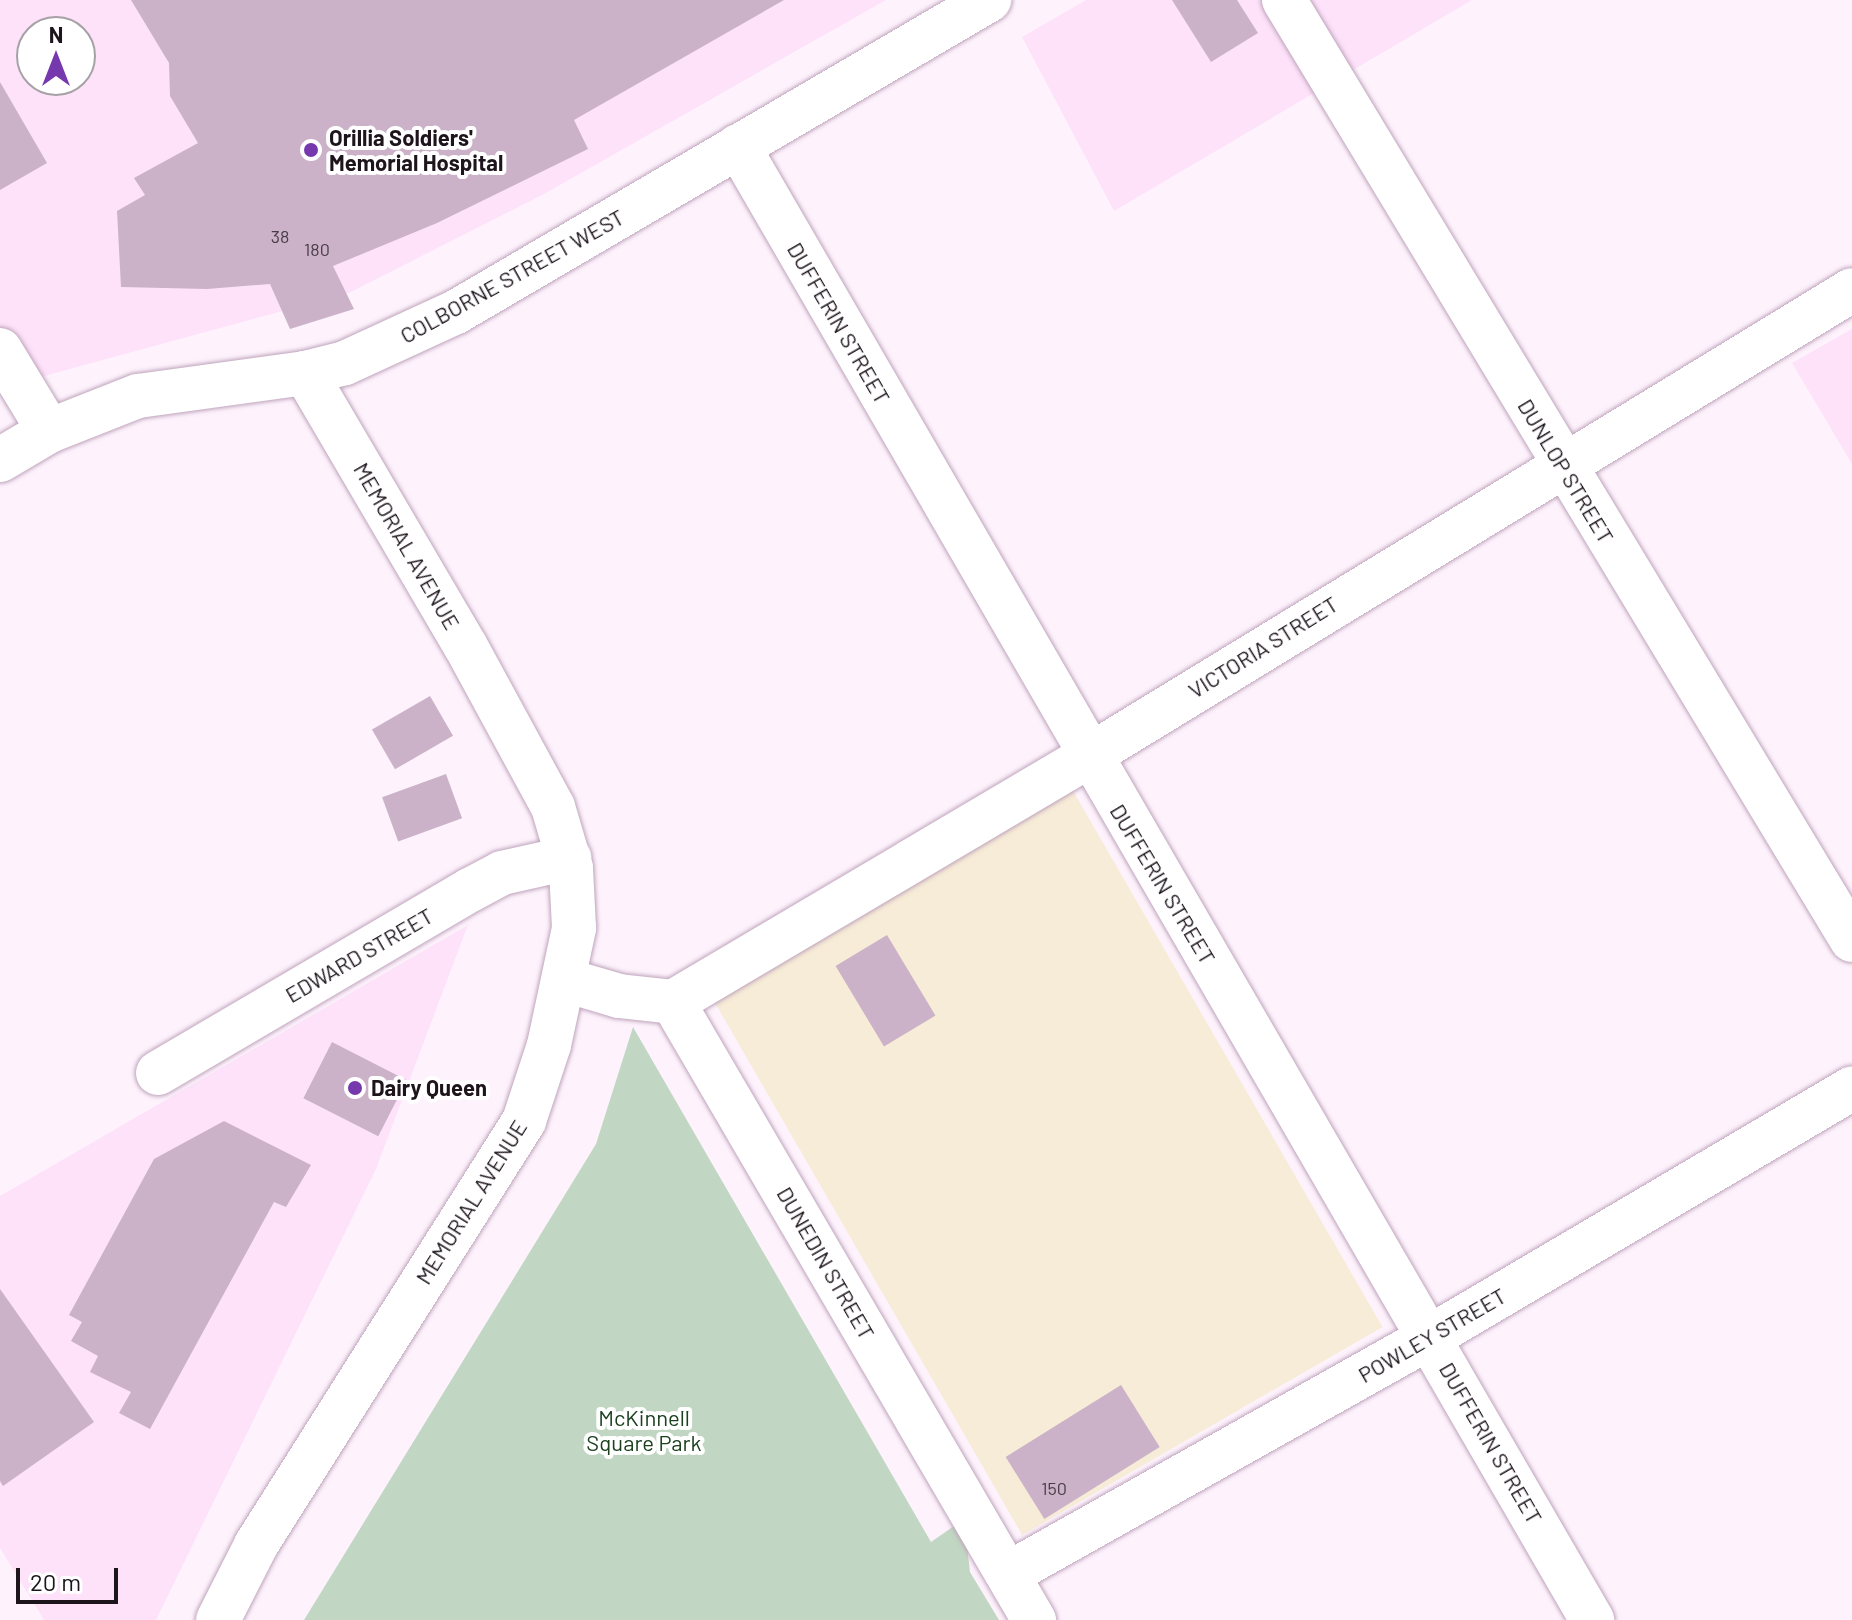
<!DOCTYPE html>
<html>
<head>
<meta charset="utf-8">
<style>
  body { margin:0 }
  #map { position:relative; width:1852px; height:1620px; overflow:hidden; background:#fef3fd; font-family:Barlow,sans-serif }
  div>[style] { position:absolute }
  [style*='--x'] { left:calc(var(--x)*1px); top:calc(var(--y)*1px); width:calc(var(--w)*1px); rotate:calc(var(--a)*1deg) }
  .built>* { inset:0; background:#fde2fa }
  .industrial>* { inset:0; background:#f7ecd7; transform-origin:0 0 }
  .green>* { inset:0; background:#c2d7c3 }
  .building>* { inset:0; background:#cbb2c8; transform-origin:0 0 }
  .roads { filter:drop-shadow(0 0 2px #bfa4bc) drop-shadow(0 0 2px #bfa4bc) }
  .minor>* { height:44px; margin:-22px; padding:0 22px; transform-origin:22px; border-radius:22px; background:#fff }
  .major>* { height:44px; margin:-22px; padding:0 22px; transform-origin:22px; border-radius:22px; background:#fff }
  .dots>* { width:22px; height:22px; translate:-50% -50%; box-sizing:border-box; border:4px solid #fff; border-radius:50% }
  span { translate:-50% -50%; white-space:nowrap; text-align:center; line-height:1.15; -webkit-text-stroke:8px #fff; paint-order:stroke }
  .number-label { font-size:18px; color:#483c47 }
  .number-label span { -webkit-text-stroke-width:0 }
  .poi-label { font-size:22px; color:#1d141c; font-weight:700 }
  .left { translate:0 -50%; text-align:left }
  .street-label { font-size:22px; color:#1d141c }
  .park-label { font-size:22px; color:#1b411f }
  .north { position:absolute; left:16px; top:16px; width:80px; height:80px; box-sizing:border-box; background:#fff; border:2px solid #a5a1a4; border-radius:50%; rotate:0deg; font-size:22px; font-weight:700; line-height:32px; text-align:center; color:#1d141c }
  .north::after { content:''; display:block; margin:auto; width:28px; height:36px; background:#7638ad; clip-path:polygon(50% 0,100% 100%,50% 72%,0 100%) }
  .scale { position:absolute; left:16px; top:1568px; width:102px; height:36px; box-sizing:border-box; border:4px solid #1d141c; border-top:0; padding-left:10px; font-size:24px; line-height:28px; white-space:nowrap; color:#1d141c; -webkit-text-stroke:6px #fff; paint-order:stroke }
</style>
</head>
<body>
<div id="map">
  <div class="built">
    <div style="clip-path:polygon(evenodd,0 0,886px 0,544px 194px,349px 293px,0 388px,0 0,32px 32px,80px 32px,80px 80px,32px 80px,32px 32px)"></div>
    <div style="clip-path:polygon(1086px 0,1472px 0,1114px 211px,1022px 37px)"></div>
    <div style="clip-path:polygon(1852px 329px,1852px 464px,1792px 363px)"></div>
    <div style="clip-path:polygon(468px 925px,376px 1169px,156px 1620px,44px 1620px,0 1548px,0 1196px)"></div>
  </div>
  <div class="industrial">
    <div style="left:1069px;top:784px;width:627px;height:416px;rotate:60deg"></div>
  </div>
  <div class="green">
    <div style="clip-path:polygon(633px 1027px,931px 1542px,964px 1519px,970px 1572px,999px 1620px,304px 1620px,596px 1144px)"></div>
  </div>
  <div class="building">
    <div style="clip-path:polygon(131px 0,784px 0,574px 120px,588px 149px,437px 223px,333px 266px,354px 309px,290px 329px,270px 284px,207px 289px,121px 287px,117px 211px,145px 195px,134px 178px,198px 143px,170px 96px,169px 63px)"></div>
    <div style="clip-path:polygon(1172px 0,1237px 0,1258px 33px,1211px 62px)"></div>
    <div style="clip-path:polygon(0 82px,47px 163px,0 190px)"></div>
    <div style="left:430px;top:696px;width:46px;height:67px;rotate:60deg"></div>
    <div style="left:446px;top:774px;width:47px;height:68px;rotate:70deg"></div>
    <div style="left:887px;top:935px;width:94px;height:60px;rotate:59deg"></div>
    <div style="left:332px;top:1042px;width:84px;height:63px;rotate:27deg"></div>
    <div style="clip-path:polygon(224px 1121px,311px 1165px,286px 1207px,274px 1202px,150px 1429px,119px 1413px,131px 1392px,90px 1372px,98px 1356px,71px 1341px,82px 1322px,69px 1315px,154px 1159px)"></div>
    <div style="clip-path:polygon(0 1289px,94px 1422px,3px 1486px,0 1481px)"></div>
    <div style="left:1121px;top:1385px;width:73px;height:136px;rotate:58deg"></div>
  </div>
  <div class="roads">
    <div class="minor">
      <div style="--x:1284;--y:0;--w:1098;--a:58.86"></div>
      <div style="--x:738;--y:146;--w:1704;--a:59.91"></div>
      <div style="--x:0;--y:350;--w:95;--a:58.8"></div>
      <div style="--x:0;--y:460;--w:57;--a:-30.6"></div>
      <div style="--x:49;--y:431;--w:96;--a:-21.5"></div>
      <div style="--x:138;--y:396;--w:169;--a:-7.8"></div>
      <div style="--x:565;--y:980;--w:56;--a:16.5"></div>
      <div style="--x:619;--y:996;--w:54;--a:6.3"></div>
      <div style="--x:673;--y:1002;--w:481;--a:-30.6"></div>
      <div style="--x:1087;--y:757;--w:896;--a:-31.4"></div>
      <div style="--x:673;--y:1002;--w:716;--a:59.71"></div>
      <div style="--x:158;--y:1073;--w:362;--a:-30.4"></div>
      <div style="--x:470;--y:890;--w:36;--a:-28"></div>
      <div style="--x:502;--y:873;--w:69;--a:-12.6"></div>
      <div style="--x:1008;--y:1574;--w:484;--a:-29.3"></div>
      <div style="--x:1430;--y:1337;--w:490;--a:-30.5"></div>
    </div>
    <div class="major">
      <div style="--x:218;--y:1620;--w:84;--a:-63.1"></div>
      <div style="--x:256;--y:1545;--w:502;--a:-57.7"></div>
      <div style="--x:524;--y:1121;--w:80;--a:-71.8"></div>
      <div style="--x:549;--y:1045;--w:120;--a:-77.9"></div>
      <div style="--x:574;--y:928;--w:60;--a:-92.9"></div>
      <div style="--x:571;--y:868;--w:64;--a:-106.4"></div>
      <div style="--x:553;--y:807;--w:182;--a:-118.5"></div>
      <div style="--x:466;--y:647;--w:318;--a:-120.4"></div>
      <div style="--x:305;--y:373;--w:41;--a:-14"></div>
      <div style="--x:345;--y:363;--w:122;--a:-24.7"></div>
      <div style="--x:456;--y:312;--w:618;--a:-30.34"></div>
    </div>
  </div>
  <div class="dots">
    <div style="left:311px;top:150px;background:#7638ad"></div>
    <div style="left:355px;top:1088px;background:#7638ad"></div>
  </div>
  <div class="number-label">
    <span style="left:280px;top:236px">38</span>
    <span style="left:317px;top:249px">180</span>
    <span style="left:1054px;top:1488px">150</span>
  </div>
  <div class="poi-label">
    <span class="left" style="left:329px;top:150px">Orillia Soldiers'<br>Memorial Hospital</span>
    <span class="left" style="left:371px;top:1088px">Dairy Queen</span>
  </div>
  <div class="street-label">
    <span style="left:512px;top:276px;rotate:-29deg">COLBORNE STREET WEST</span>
    <span style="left:839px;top:323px;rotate:60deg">DUFFERIN STREET</span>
    <span style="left:1566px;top:471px;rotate:59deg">DUNLOP STREET</span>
    <span style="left:407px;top:546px;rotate:60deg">MEMORIAL AVENUE</span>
    <span style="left:1263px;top:647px;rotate:-32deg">VICTORIA STREET</span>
    <span style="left:1163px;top:884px;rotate:59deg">DUFFERIN STREET</span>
    <span style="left:359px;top:955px;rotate:-30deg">EDWARD STREET</span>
    <span style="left:471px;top:1202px;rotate:-58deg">MEMORIAL AVENUE</span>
    <span style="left:826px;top:1263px;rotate:60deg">DUNEDIN STREET</span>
    <span style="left:1432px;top:1335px;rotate:-30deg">POWLEY STREET</span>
    <span style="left:1491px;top:1443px;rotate:60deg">DUFFERIN STREET</span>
  </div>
  <div class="park-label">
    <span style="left:644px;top:1430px">McKinnell<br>Square Park</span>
  </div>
  <div class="north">N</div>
  <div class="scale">20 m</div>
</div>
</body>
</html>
